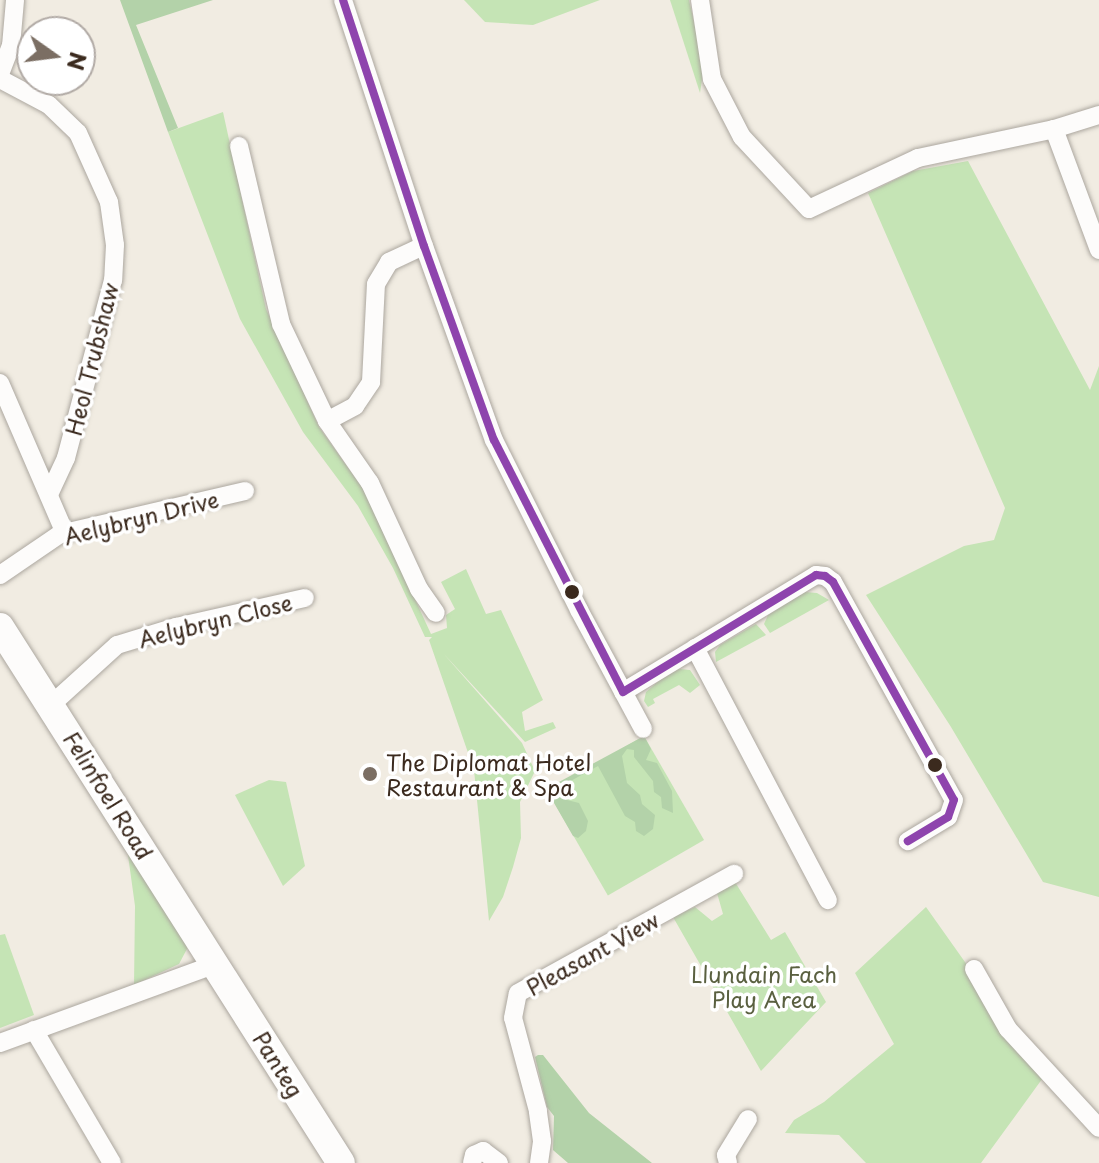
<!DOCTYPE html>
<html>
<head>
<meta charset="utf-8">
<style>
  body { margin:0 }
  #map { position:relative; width:1099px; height:1163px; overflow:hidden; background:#f1ece2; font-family:"Playpen Sans",sans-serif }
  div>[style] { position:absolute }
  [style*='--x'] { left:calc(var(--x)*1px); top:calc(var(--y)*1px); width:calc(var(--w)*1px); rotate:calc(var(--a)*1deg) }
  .green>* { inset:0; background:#c5e4b5; transform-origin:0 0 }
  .forest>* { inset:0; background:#b3d2a9 }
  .roads { filter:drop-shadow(0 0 2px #aca79f) drop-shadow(0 0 2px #aca79f) }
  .street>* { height:18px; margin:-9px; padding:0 9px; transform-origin:9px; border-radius:9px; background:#fdfcfb }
  .primary>* { height:28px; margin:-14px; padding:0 14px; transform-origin:14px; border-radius:14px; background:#fdfcfb }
  .bus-1>* { height:8px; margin:-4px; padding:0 4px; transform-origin:4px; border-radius:4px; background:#8e44ad }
  .dots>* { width:22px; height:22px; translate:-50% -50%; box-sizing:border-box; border:4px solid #fff; border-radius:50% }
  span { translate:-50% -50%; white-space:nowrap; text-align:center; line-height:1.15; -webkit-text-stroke:7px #fff; paint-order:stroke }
  .street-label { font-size:22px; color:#3b2a1e }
  .poi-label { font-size:22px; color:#3b2a1e }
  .left { translate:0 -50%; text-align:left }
  .park-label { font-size:22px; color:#5a6040 }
  .north { position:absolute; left:16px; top:16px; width:80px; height:80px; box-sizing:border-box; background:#fff; border:2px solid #b1aaa5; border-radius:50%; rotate:104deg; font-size:22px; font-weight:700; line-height:32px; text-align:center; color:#3b2a1e }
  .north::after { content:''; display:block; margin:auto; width:28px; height:36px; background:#7b6e63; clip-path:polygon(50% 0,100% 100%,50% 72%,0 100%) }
</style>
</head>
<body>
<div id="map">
  <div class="green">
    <div style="clip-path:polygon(464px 0,600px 0,533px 25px,485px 22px)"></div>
    <div style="clip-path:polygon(670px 0,689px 0,704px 66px,700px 93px)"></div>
    <div style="clip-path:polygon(223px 112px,266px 309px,319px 427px,366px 493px,431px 634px,447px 628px,446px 615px,455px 609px,441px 582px,466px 569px,486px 614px,501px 610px,543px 700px,522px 712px,525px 731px,553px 722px,556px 728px,525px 742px,443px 653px,522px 743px,535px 771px,520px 802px,521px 838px,513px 867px,503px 897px,489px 921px,474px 770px,429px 640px,432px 637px,425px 637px,393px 568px,358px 506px,303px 432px,240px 319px,168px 132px)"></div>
    <div style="clip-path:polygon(968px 161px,1090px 390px,1099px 366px,1099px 897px,1043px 882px,951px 727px,866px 595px,964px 546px,994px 540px,1005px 508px,868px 193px,913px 171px)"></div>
    <div style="clip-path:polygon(805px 592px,817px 593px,829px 600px,770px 633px,764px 624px,768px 615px)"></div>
    <div style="clip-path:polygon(756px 624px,766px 635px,716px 662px,715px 652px,720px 645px)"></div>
    <div style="clip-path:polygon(680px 669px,690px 670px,700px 685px,690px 693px,679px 685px,653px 699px,655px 703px,648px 707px,644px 701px,646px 692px,668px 673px)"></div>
    <div style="left:644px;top:736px;width:120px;height:111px;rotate:60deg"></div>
    <div style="clip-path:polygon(269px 780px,286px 782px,305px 866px,283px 886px,235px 795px)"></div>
    <div style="clip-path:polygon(127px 848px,188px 947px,179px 964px,134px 985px,135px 906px)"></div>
    <div style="clip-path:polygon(735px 882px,771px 940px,785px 932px,826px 1002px,761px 1071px,673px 917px,695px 907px,712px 921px,723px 914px,717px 893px)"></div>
    <div style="clip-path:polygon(926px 907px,1045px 1075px,981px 1163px,866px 1163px,839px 1135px,785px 1133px,794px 1120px,824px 1102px,894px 1044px,855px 973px)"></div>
    <div style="clip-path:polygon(5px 934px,34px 1015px,0 1028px,0 935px)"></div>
  </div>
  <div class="forest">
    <div style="clip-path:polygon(120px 0,213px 0,136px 25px,178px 128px,168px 132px)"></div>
    <div style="clip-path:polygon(644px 736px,651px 749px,646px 760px,657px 763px,672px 791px,673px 813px,662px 808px,661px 797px,654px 792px,653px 781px,634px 757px,634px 750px,627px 749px,622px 756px,627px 783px,640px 795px,642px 804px,655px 815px,653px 829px,644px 836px,636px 831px,635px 822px,625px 816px,598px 766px,556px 789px,565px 793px,567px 800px,579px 803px,588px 821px,586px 831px,578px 838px,573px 836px,546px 789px)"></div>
    <div style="clip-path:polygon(538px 1055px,543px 1055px,589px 1113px,652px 1163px,568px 1163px,553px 1150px,554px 1116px,547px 1107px,535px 1057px)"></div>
  </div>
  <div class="roads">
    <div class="street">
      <div style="--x:343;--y:0;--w:259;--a:71.8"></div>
      <div style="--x:424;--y:246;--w:206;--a:70.2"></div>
      <div style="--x:494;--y:440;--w:190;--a:63.4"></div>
      <div style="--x:579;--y:610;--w:135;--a:61.7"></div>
      <div style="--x:700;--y:0;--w:80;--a:81.4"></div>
      <div style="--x:712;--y:79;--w:65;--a:62.7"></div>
      <div style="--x:742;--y:137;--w:98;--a:47.1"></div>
      <div style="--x:809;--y:209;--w:120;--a:-25.1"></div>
      <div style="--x:918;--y:158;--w:139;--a:-12"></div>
      <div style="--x:1054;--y:129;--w:47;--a:-17.3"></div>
      <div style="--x:0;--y:74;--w:30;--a:-69"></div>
      <div style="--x:11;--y:46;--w:46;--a:-85"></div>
      <div style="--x:0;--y:79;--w:55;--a:28"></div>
      <div style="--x:49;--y:105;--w:40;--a:44"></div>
      <div style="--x:78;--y:133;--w:76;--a:65.8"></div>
      <div style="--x:109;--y:202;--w:43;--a:82.1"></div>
      <div style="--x:115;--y:245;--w:35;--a:93"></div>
      <div style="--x:113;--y:280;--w:184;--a:104.8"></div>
      <div style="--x:66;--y:458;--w:38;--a:115"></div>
      <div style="--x:1054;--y:129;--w:129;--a:69.6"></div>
      <div style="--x:239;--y:146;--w:183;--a:76.7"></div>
      <div style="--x:281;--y:324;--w:107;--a:64.6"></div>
      <div style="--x:327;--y:421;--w:75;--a:55.3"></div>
      <div style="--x:370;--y:483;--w:117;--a:65.2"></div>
      <div style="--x:419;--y:589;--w:29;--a:55"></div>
      <div style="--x:0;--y:383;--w:163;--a:66.6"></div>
      <div style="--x:327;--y:421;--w:32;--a:-28"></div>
      <div style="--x:355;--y:406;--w:29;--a:-56"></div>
      <div style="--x:371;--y:382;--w:98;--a:-87.1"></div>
      <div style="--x:376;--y:284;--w:26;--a:-59"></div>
      <div style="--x:389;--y:262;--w:38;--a:-25"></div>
      <div style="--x:0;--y:575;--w:73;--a:-34.3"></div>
      <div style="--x:60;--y:534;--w:190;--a:-13.1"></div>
      <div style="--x:695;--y:648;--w:285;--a:62.2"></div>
      <div style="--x:623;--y:692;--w:226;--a:-31.2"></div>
      <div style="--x:816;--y:575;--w:9;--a:6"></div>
      <div style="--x:825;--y:576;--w:10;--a:37"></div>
      <div style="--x:833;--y:582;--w:249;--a:61"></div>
      <div style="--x:954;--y:800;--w:18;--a:109"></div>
      <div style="--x:948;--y:817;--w:47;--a:149"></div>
      <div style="--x:52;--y:704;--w:88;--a:-42.2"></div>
      <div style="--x:117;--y:645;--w:62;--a:-17"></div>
      <div style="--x:176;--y:627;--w:132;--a:-12.7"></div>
      <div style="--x:974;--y:969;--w:69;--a:60.5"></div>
      <div style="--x:1008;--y:1029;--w:134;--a:47.4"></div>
      <div style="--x:34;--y:1030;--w:154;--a:59.6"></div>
      <div style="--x:0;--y:1043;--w:230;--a:-20.1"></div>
      <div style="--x:472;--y:1163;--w:8;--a:-76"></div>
      <div style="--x:474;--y:1155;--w:10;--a:-24"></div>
      <div style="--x:483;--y:1151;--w:20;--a:37"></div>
      <div style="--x:539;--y:1163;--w:22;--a:-82"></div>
      <div style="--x:542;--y:1141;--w:30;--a:-98"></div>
      <div style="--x:538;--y:1111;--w:96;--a:-105"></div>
      <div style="--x:513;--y:1018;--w:25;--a:-79"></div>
      <div style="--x:518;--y:993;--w:247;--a:-28.9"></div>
      <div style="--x:728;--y:1163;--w:8;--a:-104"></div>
      <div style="--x:726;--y:1155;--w:42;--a:-58.6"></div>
    </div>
    <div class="primary">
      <div style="--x:0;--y:627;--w:635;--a:57.54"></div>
    </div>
  </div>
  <div class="bus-1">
    <div style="--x:343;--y:0;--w:259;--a:71.8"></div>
    <div style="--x:424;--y:246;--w:206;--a:70.2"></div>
    <div style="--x:494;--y:440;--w:283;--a:62.9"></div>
    <div style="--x:623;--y:692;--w:226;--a:-31.2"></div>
    <div style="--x:816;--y:575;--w:9;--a:6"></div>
    <div style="--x:825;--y:576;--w:10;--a:37"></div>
    <div style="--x:833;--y:582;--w:249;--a:61"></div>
    <div style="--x:954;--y:800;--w:18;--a:109"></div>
    <div style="--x:948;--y:817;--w:47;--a:149"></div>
  </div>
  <div class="dots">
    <div style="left:572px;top:592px;background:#3b2a1e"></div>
    <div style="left:935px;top:765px;background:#3b2a1e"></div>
    <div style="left:370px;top:774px;background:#7b6e63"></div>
  </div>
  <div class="street-label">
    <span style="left:91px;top:359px;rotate:-76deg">Heol Trubshaw</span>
    <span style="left:141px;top:517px;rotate:-14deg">Aelybryn Drive</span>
    <span style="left:215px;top:620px;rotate:-14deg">Aelybryn Close</span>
    <span style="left:109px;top:795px;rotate:58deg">Felinfoel Road</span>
    <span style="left:592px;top:953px;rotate:-29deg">Pleasant View</span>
    <span style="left:279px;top:1064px;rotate:58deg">Panteg</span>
  </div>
  <div class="poi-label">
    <span class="left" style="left:386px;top:774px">The Diplomat Hotel<br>Restaurant &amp; Spa</span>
  </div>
  <div class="park-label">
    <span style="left:764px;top:986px">Llundain Fach<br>Play Area</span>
  </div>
  <div class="north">N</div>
</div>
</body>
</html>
